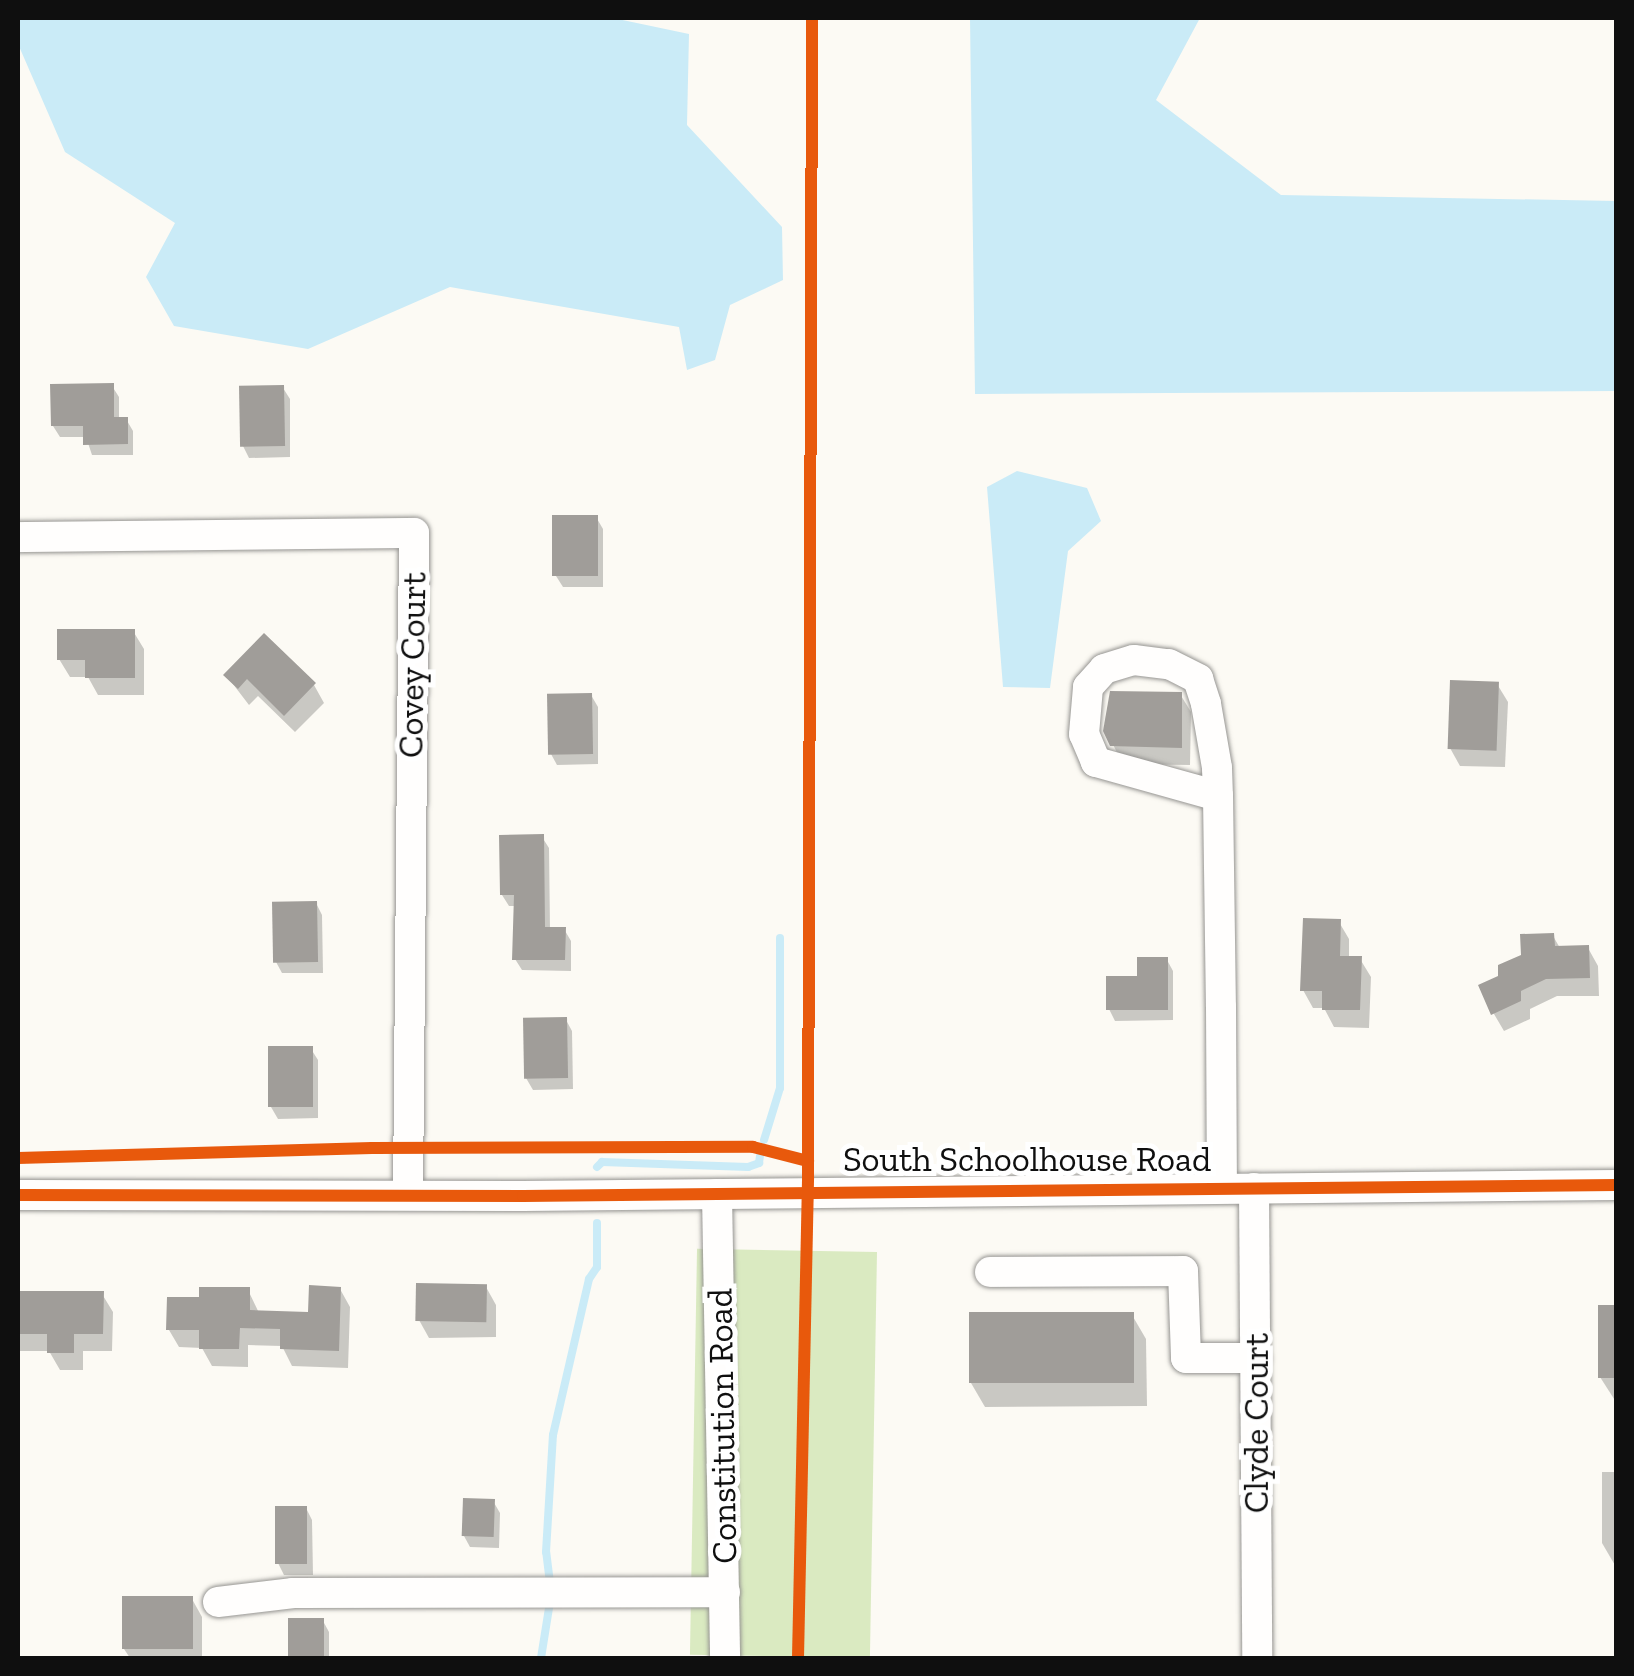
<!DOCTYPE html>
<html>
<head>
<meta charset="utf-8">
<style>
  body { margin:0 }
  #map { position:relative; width:1634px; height:1676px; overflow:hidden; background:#fcfaf4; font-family:"Zilla Slab",serif }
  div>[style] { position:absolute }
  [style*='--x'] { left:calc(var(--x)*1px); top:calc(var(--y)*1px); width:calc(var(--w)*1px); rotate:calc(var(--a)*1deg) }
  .forest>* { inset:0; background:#daeac1; transform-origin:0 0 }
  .water>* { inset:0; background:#caebf7 }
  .shadow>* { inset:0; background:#0003 }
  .stream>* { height:8px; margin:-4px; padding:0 4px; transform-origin:4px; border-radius:4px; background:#caebf7 }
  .building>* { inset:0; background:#a09d99; transform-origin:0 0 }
  .roads { filter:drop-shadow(0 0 2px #969592) drop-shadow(0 0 2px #969592) }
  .minor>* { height:30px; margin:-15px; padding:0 15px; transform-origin:15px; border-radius:15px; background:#fffefd }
  .cycleway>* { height:12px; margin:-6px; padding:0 6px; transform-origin:6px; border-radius:6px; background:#e8590c }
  span { translate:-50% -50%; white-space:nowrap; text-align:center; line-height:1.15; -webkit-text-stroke:10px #fff; paint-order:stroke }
  .street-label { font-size:35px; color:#0f0f0f }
  .frame { position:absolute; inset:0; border:20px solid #0f0f0f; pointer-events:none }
</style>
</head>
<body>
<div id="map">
  <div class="forest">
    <div style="left:877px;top:1252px;width:406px;height:180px;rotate:91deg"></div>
  </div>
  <div class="water">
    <div style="clip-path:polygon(18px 18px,613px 18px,689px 34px,687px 125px,782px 227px,783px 280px,730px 305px,715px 360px,687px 370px,679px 327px,450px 287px,308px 349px,174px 326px,146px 277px,175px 223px,65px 152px,18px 44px)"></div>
    <div style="clip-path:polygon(970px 18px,1200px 18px,1156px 100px,1281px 195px,1616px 201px,1616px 391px,975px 394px)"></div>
    <div style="clip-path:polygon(1017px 471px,1087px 488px,1101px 521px,1068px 551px,1050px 688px,1003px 687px,987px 487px)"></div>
  </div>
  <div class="shadow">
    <div style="clip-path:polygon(112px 386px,119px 397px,119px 419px,126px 419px,133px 431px,133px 455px,92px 455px,86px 437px,60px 437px,53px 426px)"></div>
    <div style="clip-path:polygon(283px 388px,290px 399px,290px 457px,249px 458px,243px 446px)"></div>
    <div style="clip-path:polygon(596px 517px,603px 529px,603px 587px,563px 587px,556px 576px)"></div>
    <div style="clip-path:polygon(133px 631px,144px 649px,144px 695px,98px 695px,88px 677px,70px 677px,59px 659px)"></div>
    <div style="clip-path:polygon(226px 675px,314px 685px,324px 703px,295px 732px,258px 696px,249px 705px)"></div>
    <div style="clip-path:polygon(1497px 684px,1508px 702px,1505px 767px,1460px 766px,1450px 748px)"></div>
    <div style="clip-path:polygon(1111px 693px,1180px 694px,1191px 712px,1190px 765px,1123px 764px,1106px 731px)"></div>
    <div style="clip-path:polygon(591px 695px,598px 707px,598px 764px,557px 765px,551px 754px)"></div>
    <div style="clip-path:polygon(542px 837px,549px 848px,550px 929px,564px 929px,571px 941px,571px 971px,522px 970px,515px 959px,516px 906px,509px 906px,502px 895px)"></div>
    <div style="clip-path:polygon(316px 903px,322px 915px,323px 973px,282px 973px,276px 962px)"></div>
    <div style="clip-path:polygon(1339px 922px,1349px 939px,1349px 959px,1360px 959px,1371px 977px,1369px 1028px,1334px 1027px,1324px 1008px,1313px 1008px,1303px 990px)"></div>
    <div style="clip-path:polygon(1553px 936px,1560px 948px,1588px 948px,1598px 966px,1599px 996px,1557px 996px,1530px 1009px,1530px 1019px,1504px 1031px,1494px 1014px,1500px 977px)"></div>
    <div style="clip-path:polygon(1167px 960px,1173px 971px,1173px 1020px,1115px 1021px,1109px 1009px,1139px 978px)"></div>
    <div style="clip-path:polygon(566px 1020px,572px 1031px,573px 1089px,533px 1090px,526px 1078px)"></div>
    <div style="clip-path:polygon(311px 1049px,318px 1060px,318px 1118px,278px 1119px,271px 1107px)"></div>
    <div style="clip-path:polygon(486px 1287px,496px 1305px,496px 1337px,429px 1338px,419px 1320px)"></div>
    <div style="clip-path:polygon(340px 1289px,350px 1307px,348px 1368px,292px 1366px,282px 1346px,248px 1345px,248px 1367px,212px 1366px,202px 1348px,179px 1347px,169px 1330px,202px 1300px,248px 1290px,259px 1313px,310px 1315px)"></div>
    <div style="clip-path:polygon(18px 1294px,102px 1294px,113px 1312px,112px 1351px,83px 1351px,83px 1370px,60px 1370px,49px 1351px,18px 1351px)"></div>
    <div style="clip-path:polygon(1600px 1308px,1616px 1308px,1616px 1402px,1600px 1377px)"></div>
    <div style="clip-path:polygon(1132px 1315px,1146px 1339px,1147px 1406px,985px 1407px,971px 1383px)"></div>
    <div style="clip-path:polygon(1602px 1472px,1616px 1472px,1616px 1567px,1602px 1543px)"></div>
    <div style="clip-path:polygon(493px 1501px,500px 1513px,499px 1548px,470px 1547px,464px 1536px)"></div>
    <div style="clip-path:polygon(306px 1508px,312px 1520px,313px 1575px,284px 1575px,278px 1563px)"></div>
    <div style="clip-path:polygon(192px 1599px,202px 1617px,202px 1658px,130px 1658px,124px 1649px)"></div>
    <div style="clip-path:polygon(290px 1621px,323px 1621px,329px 1632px,329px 1658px,290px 1658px)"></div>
  </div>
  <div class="stream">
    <div style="--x:764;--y:1140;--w:54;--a:-72.9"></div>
    <div style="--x:780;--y:1088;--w:150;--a:-90"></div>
    <div style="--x:597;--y:1167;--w:7;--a:-45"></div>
    <div style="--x:602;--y:1162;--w:146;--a:2"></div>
    <div style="--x:748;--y:1167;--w:12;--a:-20"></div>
    <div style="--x:759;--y:1163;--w:7;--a:-82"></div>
    <div style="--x:550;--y:1583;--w:31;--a:-97"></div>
    <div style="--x:546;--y:1552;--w:117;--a:-86.6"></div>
    <div style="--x:553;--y:1435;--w:160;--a:-77"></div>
    <div style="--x:589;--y:1279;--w:14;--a:-56"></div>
    <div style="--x:597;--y:1267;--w:44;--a:-90"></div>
    <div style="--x:541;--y:1658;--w:57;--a:-80.9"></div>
  </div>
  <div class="building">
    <div style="clip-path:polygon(114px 383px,114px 417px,128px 417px,128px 444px,83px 445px,83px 426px,51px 426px,50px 384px)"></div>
    <div style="left:284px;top:385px;width:61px;height:45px;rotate:89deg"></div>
    <div style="left:598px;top:515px;width:61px;height:46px;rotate:90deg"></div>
    <div style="clip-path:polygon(57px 629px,135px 629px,135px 678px,85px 678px,85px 660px,57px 660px)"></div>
    <div style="clip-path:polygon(264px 633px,316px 683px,284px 716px,247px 679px,238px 689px,223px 675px)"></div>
    <div style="left:1450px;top:680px;width:49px;height:69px;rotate:2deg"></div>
    <div style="clip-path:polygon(1110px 691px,1182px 692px,1182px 748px,1110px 746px,1103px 731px)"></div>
    <div style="left:592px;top:693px;width:61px;height:45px;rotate:89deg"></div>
    <div style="clip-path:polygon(544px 834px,545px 927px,566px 927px,565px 960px,512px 960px,514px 895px,500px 895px,499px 835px)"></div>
    <div style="left:317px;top:901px;width:61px;height:45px;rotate:89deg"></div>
    <div style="clip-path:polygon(1303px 918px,1341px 919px,1340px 956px,1362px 956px,1360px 1010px,1322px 1010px,1322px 991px,1300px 991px)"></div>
    <div style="clip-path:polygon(1554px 933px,1555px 946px,1589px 945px,1590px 978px,1546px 979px,1521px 991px,1521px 1001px,1491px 1015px,1478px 985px,1498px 976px,1498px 965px,1521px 955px,1520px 934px)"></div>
    <div style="clip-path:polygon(1137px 957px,1168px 957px,1168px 1010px,1106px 1010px,1106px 976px,1137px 976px)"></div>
    <div style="left:567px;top:1017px;width:61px;height:44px;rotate:89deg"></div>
    <div style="left:313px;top:1046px;width:61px;height:45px;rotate:90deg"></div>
    <div style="left:416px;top:1283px;width:71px;height:38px;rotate:1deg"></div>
    <div style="clip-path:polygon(309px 1285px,341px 1287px,339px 1351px,280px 1349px,280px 1329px,240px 1328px,239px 1349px,199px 1349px,199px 1330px,166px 1330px,167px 1297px,199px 1297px,199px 1287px,250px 1287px,250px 1310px,308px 1312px)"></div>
    <div style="clip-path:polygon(18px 1291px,104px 1291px,103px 1334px,74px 1334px,74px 1353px,47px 1353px,47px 1334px,18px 1334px)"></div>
    <div style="left:1598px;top:1305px;width:18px;height:73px"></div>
    <div style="left:1134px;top:1312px;width:71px;height:165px;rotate:90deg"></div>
    <div style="left:463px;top:1498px;width:32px;height:38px;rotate:2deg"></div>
    <div style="left:275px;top:1506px;width:32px;height:58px"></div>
    <div style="left:193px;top:1596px;width:53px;height:71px;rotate:90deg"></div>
    <div style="left:288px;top:1618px;width:36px;height:40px"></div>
  </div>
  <div class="roads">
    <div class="minor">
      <div style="--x:18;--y:537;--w:396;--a:-0.6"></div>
      <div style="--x:414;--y:533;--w:660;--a:90.52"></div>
      <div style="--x:1218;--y:796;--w:127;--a:-164.4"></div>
      <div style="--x:1096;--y:762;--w:30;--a:-113"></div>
      <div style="--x:1084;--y:734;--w:47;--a:-85.1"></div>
      <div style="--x:1088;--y:687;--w:24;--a:-48"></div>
      <div style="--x:1104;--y:669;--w:31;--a:-17"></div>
      <div style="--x:1134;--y:660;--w:35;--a:7"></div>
      <div style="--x:1169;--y:664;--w:33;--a:27"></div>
      <div style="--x:1198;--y:679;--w:26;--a:72"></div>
      <div style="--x:1206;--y:704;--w:65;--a:80.2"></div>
      <div style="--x:1217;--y:768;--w:28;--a:88"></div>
      <div style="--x:1218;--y:796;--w:211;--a:89.2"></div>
      <div style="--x:1221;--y:1007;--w:181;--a:89.7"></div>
      <div style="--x:1254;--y:1188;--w:470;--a:89.6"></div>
      <div style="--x:717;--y:1194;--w:464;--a:89"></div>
      <div style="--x:18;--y:1195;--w:505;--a:0.11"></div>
      <div style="--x:523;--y:1196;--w:1093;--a:-0.58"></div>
      <div style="--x:990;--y:1272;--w:193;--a:-0.3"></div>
      <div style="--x:1183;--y:1271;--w:87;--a:88"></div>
      <div style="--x:1186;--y:1358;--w:70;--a:0"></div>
      <div style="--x:218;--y:1602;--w:76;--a:-6.8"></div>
      <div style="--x:293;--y:1593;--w:432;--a:-0.1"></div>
    </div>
  </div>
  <div class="cycleway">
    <div style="--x:18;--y:1158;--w:354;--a:-1.6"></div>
    <div style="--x:372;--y:1148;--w:381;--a:-0.2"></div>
    <div style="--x:753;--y:1147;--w:57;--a:14.3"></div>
    <div style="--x:18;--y:1195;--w:505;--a:0.11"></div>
    <div style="--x:523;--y:1196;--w:1093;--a:-0.58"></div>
    <div style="--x:798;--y:1658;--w:480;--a:-88.8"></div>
    <div style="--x:808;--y:1178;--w:1160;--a:-89.8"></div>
  </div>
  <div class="street-label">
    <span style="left:412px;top:665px;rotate:-89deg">Covey Court</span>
    <span style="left:1027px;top:1159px">South Schoolhouse Road</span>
    <span style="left:1256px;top:1423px;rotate:-90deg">Clyde Court</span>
    <span style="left:722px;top:1426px;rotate:-91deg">Constitution Road</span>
  </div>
  <div class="frame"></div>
</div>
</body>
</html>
